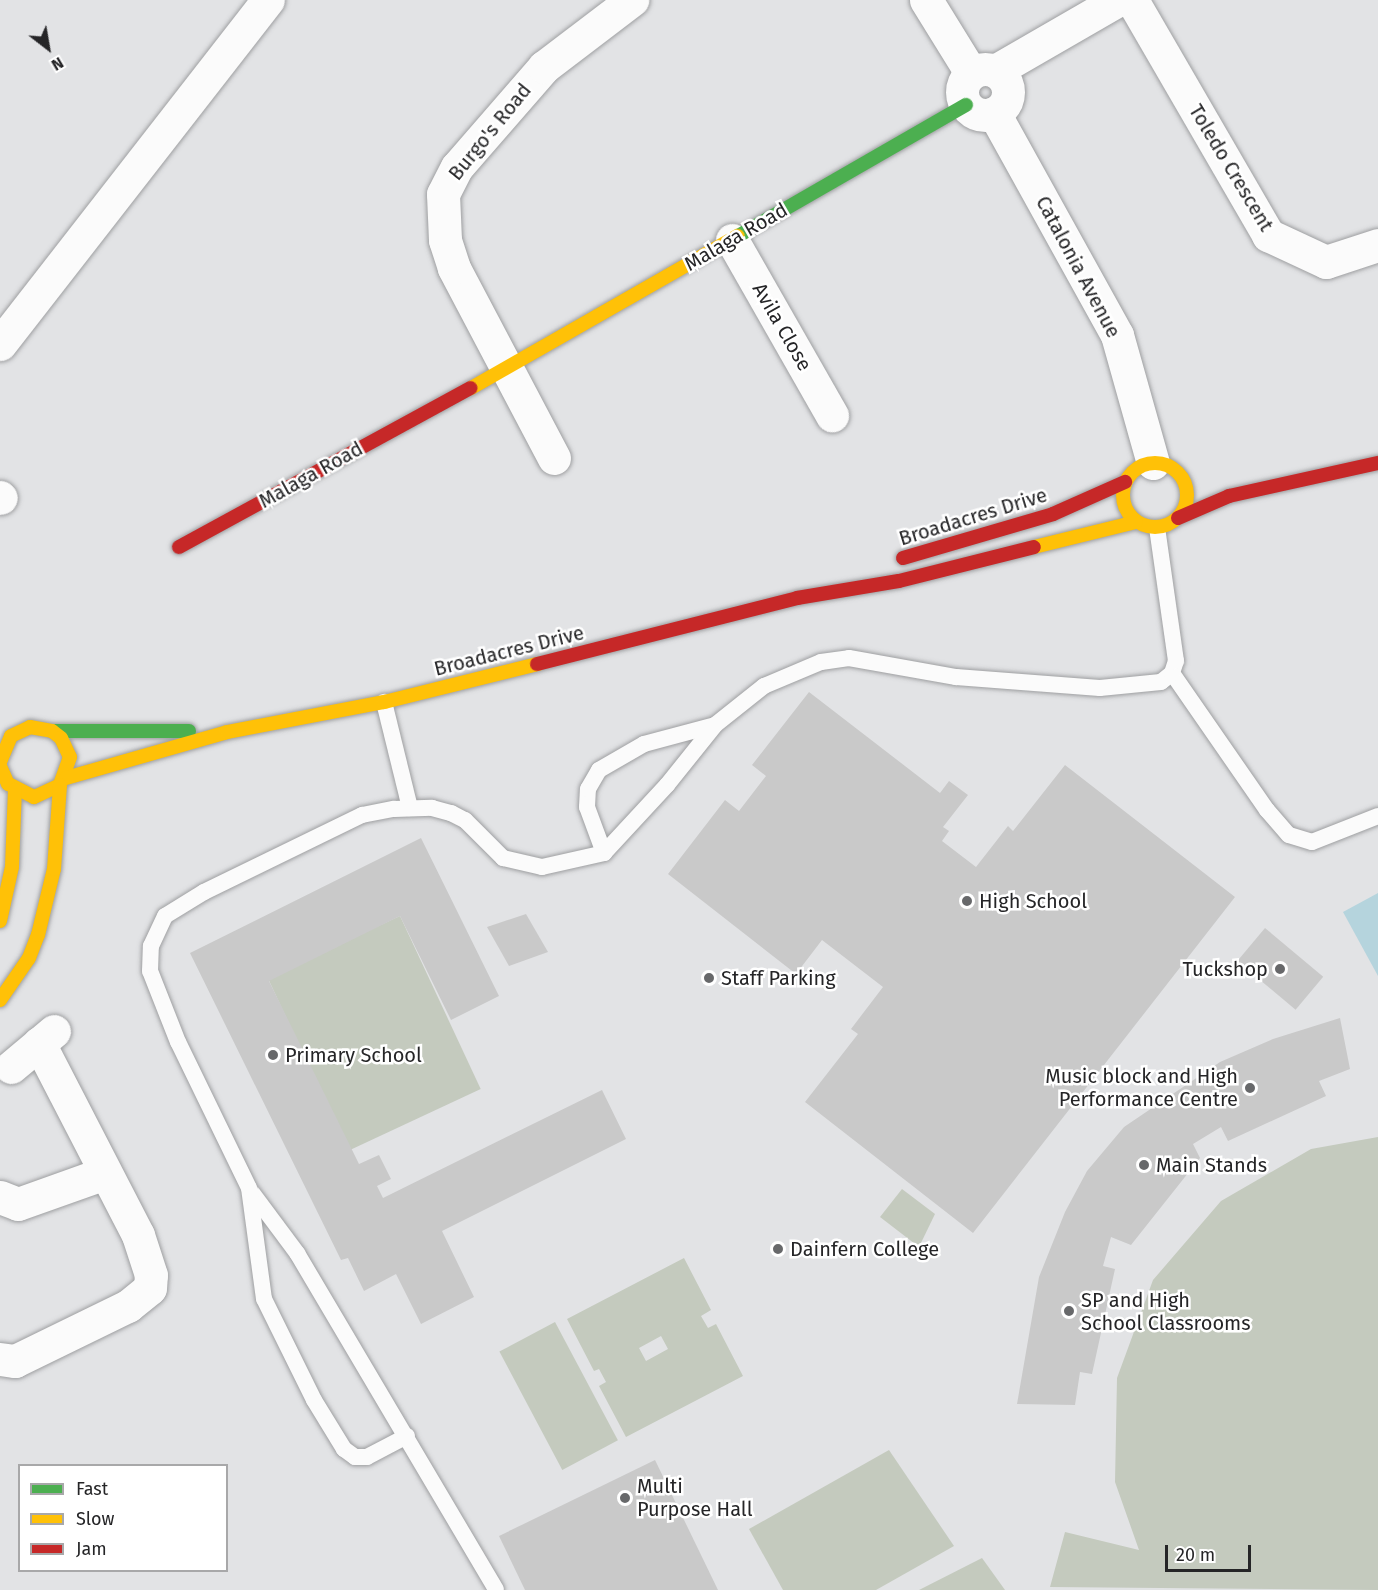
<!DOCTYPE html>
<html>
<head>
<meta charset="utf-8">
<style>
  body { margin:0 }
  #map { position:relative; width:1378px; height:1590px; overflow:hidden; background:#e2e3e5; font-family:"Fira Sans",sans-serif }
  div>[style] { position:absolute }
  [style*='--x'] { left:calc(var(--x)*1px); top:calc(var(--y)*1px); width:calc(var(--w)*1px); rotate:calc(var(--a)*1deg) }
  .green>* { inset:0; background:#c4cabe; transform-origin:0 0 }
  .water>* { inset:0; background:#b5d4dd }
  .building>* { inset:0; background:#c9c9c9; transform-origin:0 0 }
  .roads { filter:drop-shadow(0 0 2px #9e9fa1) drop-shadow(0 0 2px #9e9fa1) }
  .lane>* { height:16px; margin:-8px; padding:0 8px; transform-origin:8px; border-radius:8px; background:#fbfbfb }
  .street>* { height:33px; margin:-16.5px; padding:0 16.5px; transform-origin:16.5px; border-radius:16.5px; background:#fbfbfb }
  .street>.ring { margin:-16.5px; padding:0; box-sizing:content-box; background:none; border:33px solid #fbfbfb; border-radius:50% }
  .fast>* { height:14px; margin:-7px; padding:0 7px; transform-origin:7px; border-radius:7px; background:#4caf50 }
  .slow>* { height:14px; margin:-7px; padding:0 7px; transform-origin:7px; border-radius:7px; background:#ffc107 }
  .slow>.ring { margin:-7px; padding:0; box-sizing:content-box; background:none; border:14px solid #ffc107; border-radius:50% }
  .jam>* { height:14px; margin:-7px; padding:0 7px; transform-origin:7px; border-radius:7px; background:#c62828 }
  .dots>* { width:16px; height:16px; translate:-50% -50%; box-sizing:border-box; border:3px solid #fff; border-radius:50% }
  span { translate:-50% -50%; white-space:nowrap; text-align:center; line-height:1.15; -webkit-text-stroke:5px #fff; paint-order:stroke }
  .street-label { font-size:20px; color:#252527 }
  .poi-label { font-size:20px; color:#252527 }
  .left { translate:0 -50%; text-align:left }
  .right { translate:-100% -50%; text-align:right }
  .legend { position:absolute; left:18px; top:1464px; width:210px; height:108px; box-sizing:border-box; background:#fff; border:2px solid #a8a8a9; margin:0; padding:8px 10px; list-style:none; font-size:18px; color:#252527 }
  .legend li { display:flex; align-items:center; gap:12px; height:30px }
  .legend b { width:30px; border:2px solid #a8a8a9 }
  .north { position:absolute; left:18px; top:18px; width:60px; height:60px; -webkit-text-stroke:4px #fff; paint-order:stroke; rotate:149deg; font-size:16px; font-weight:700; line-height:24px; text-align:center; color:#252527 }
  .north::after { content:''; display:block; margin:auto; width:21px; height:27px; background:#252527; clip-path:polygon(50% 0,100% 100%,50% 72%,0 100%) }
  .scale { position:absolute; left:1165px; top:1545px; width:86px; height:27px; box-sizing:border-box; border:3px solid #252527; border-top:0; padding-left:8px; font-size:18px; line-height:21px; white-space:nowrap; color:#252527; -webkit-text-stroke:4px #fff; paint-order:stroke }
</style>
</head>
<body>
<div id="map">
  <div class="green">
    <div style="left:400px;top:916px;width:191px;height:146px;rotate:65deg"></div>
    <div style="clip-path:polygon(1378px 1137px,1378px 1590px,1050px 1587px,1065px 1532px,1139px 1550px,1115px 1482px,1117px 1378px,1153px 1280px,1221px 1201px,1311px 1149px)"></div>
    <div style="clip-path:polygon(902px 1189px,935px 1214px,919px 1247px,880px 1217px)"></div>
    <div style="clip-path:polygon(evenodd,684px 1258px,711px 1310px,701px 1316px,708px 1328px,716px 1324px,743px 1376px,626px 1437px,599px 1386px,606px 1382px,599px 1369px,594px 1371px,567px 1319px,684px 1258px,661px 1336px,668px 1349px,646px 1361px,639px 1348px,661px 1336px)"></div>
    <div style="left:555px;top:1322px;width:134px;height:63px;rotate:62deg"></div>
    <div style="clip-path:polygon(889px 1450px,954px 1546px,876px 1590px,783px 1590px,749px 1529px)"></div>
    <div style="clip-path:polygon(982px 1558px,1005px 1590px,919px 1590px)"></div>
  </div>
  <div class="water">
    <div style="clip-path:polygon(1378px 893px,1378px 976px,1343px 912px)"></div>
  </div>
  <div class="building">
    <div style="clip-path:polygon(809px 692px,940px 793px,949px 781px,968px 795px,943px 827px,949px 831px,942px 841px,976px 867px,1008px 826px,1013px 831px,1065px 765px,1235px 897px,973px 1233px,805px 1102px,858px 1034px,851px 1029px,883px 987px,822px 940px,796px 974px,668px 874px,725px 800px,739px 811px,766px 776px,752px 765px)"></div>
    <div style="clip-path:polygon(421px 838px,499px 996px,451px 1020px,400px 916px,269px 981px,359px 1164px,379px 1155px,391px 1179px,377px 1186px,383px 1198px,602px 1090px,626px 1139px,442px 1231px,474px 1297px,421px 1324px,396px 1274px,364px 1291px,348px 1258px,341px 1260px,190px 953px)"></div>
    <div style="clip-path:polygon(526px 914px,548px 952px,509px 966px,487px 927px)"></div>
    <div style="left:1265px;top:928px;width:76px;height:43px;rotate:40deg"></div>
    <div style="clip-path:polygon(1340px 1018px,1350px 1069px,1319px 1081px,1326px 1096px,1228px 1141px,1221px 1127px,1193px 1144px,1200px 1158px,1131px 1245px,1111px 1237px,1103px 1266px,1115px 1269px,1092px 1374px,1080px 1372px,1075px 1405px,1017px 1404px,1039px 1277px,1065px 1212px,1087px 1171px,1124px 1127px,1220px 1062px,1273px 1039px)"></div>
    <div style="clip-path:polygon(655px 1460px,718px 1590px,525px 1590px,499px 1536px)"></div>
  </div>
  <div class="roads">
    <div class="lane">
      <div style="--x:1172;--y:673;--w:167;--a:55.3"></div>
      <div style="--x:1267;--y:810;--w:33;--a:49"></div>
      <div style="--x:1289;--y:835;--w:24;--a:17"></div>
      <div style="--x:1312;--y:842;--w:71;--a:-21.5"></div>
      <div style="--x:384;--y:702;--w:109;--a:76.2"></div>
      <div style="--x:604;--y:853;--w:49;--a:-110.3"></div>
      <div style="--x:587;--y:807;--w:18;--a:-87"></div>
      <div style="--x:588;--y:789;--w:22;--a:-60"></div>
      <div style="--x:599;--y:770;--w:52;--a:-30"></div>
      <div style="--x:644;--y:744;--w:73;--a:-15"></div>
      <div style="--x:253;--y:1194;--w:74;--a:53.3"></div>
      <div style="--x:297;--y:1253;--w:391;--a:59.4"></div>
      <div style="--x:407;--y:1436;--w:45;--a:152.3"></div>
      <div style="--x:367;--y:1457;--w:12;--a:180"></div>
      <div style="--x:355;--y:1457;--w:14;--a:-144"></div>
      <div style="--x:344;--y:1449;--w:57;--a:-121.5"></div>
      <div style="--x:314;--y:1400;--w:113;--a:-116.3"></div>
      <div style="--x:264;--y:1299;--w:112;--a:-97.7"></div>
      <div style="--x:249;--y:1188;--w:162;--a:-115.9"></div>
      <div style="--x:178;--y:1042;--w:76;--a:-111.5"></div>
      <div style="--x:150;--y:971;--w:25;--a:-88"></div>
      <div style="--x:151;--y:946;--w:33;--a:-65"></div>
      <div style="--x:165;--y:916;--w:46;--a:-31.6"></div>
      <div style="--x:204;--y:892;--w:176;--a:-26"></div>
      <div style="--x:362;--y:815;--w:33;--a:-11"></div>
      <div style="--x:394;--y:809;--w:38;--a:-2"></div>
      <div style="--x:432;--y:808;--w:20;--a:15"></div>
      <div style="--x:451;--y:813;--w:16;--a:27"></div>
      <div style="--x:465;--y:820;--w:54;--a:45"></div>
      <div style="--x:503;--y:858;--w:40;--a:13"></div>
      <div style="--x:542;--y:867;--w:64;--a:-12.7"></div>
      <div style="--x:604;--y:853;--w:93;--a:-47.2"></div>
      <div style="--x:667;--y:785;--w:77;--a:-51.3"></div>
      <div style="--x:715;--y:725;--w:63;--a:-38.5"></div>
      <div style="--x:764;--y:686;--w:62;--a:-22.8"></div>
      <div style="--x:821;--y:662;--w:28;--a:-8"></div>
      <div style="--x:849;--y:658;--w:109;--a:10.1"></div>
      <div style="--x:956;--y:677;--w:144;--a:4.4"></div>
      <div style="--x:1100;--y:688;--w:61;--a:-5.6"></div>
      <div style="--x:1161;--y:682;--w:14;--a:-39"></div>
      <div style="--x:1172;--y:673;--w:13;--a:-72"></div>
      <div style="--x:1176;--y:661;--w:134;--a:-98.1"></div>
    </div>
    <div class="street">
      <div style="--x:926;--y:0;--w:86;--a:58.3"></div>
      <div style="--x:1132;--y:0;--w:272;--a:59.9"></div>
      <div style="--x:1268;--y:235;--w:64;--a:25"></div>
      <div style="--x:1326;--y:262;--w:55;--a:-18.1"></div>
      <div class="ring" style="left:962px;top:69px;width:13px;height:13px"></div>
      <div style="--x:995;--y:71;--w:142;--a:-30"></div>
      <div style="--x:994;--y:113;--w:254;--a:61"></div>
      <div style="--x:1117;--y:335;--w:133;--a:74.3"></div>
      <div style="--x:732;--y:240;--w:202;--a:60.3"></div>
      <div style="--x:0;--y:344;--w:436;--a:-52.1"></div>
      <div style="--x:554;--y:458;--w:215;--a:-117.8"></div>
      <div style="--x:454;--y:268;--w:29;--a:-108"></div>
      <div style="--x:445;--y:240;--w:46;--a:-92.5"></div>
      <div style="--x:443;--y:194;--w:30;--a:-63"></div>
      <div style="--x:457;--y:167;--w:133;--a:-49"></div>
      <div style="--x:544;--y:67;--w:111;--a:-37.3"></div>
      <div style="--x:0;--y:497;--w:1;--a:45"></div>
      <div style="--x:11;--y:1067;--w:56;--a:-39.9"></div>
      <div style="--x:0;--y:1197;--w:19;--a:21"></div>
      <div style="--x:18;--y:1204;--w:92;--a:-19.6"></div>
      <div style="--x:0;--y:1359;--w:15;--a:8"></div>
      <div style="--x:15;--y:1361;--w:126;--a:-26"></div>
      <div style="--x:128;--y:1306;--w:28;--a:-39"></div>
      <div style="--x:150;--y:1288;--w:13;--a:-86"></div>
      <div style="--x:151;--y:1275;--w:42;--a:-108"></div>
      <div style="--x:138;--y:1235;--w:216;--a:-117.3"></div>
    </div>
    <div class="fast">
      <div style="--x:738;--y:236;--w:263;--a:-29.9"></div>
      <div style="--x:52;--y:731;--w:137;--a:0"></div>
    </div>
    <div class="slow">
      <div style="--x:471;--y:388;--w:307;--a:-29.7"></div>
      <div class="ring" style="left:1123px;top:463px;width:50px;height:50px"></div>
      <div style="--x:1034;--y:547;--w:105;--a:-13.8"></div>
      <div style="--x:0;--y:762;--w:28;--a:-67"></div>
      <div style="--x:11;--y:736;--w:21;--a:-25"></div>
      <div style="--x:30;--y:727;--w:22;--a:10"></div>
      <div style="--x:52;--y:731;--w:11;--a:38"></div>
      <div style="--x:61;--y:738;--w:21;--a:65"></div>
      <div style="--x:70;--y:757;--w:30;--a:110"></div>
      <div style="--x:60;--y:785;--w:29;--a:155"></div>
      <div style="--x:34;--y:797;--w:29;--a:-153"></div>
      <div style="--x:8;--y:784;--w:20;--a:-114"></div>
      <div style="--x:66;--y:778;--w:167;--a:-15.9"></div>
      <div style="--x:227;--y:732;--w:160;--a:-10.8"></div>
      <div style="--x:384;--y:702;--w:158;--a:-13.9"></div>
      <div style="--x:0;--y:921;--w:55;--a:-77.5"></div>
      <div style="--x:12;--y:867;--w:77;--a:-87.8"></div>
      <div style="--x:0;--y:1000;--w:51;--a:-55.4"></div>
      <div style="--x:29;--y:958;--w:25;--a:-69"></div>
      <div style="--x:38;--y:935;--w:68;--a:-76.4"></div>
      <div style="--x:54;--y:869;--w:84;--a:-85.9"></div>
    </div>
    <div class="jam">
      <div style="--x:1178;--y:518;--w:56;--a:-23.3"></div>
      <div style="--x:1229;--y:496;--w:153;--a:-12.5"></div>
      <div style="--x:179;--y:547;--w:332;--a:-28.6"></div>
      <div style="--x:903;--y:558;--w:156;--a:-16.3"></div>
      <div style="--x:1053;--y:514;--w:79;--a:-24"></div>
      <div style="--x:537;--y:664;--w:268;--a:-14.2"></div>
      <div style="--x:797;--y:598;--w:103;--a:-9.5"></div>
      <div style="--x:899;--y:581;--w:139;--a:-14.1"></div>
    </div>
  </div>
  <div class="dots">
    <div style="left:967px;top:901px;background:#67686a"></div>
    <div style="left:1280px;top:969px;background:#67686a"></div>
    <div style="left:709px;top:978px;background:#67686a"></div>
    <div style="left:273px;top:1055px;background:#67686a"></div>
    <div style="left:1250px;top:1088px;background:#67686a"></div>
    <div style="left:1144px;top:1165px;background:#67686a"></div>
    <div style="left:778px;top:1249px;background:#67686a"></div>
    <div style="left:1069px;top:1311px;background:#67686a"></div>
    <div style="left:625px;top:1498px;background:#67686a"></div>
  </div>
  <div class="street-label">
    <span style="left:490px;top:132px;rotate:-51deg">Burgo's Road</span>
    <span style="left:1231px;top:168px;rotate:59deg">Toledo Crescent</span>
    <span style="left:736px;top:237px;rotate:-30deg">Malaga Road</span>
    <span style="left:1078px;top:267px;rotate:62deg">Catalonia Avenue</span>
    <span style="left:782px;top:327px;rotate:60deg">Avila Close</span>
    <span style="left:311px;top:475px;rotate:-29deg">Malaga Road</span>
    <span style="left:973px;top:517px;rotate:-17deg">Broadacres Drive</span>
    <span style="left:509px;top:651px;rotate:-14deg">Broadacres Drive</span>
  </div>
  <div class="poi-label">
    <span class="left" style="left:979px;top:901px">High School</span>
    <span class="right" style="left:1268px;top:969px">Tuckshop</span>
    <span class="left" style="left:721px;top:978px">Staff Parking</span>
    <span class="left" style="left:285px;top:1055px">Primary School</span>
    <span class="right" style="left:1238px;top:1088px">Music block and High<br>Performance Centre</span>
    <span class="left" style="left:1156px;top:1165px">Main Stands</span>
    <span class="left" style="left:790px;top:1249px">Dainfern College</span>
    <span class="left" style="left:1081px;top:1312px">SP and High<br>School Classrooms</span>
    <span class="left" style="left:637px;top:1498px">Multi<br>Purpose Hall</span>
  </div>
  <ul class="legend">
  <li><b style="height:8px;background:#4caf50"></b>Fast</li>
  <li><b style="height:8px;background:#ffc107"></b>Slow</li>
  <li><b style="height:8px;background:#c62828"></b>Jam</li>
  </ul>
  <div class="north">N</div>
  <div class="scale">20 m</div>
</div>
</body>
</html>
